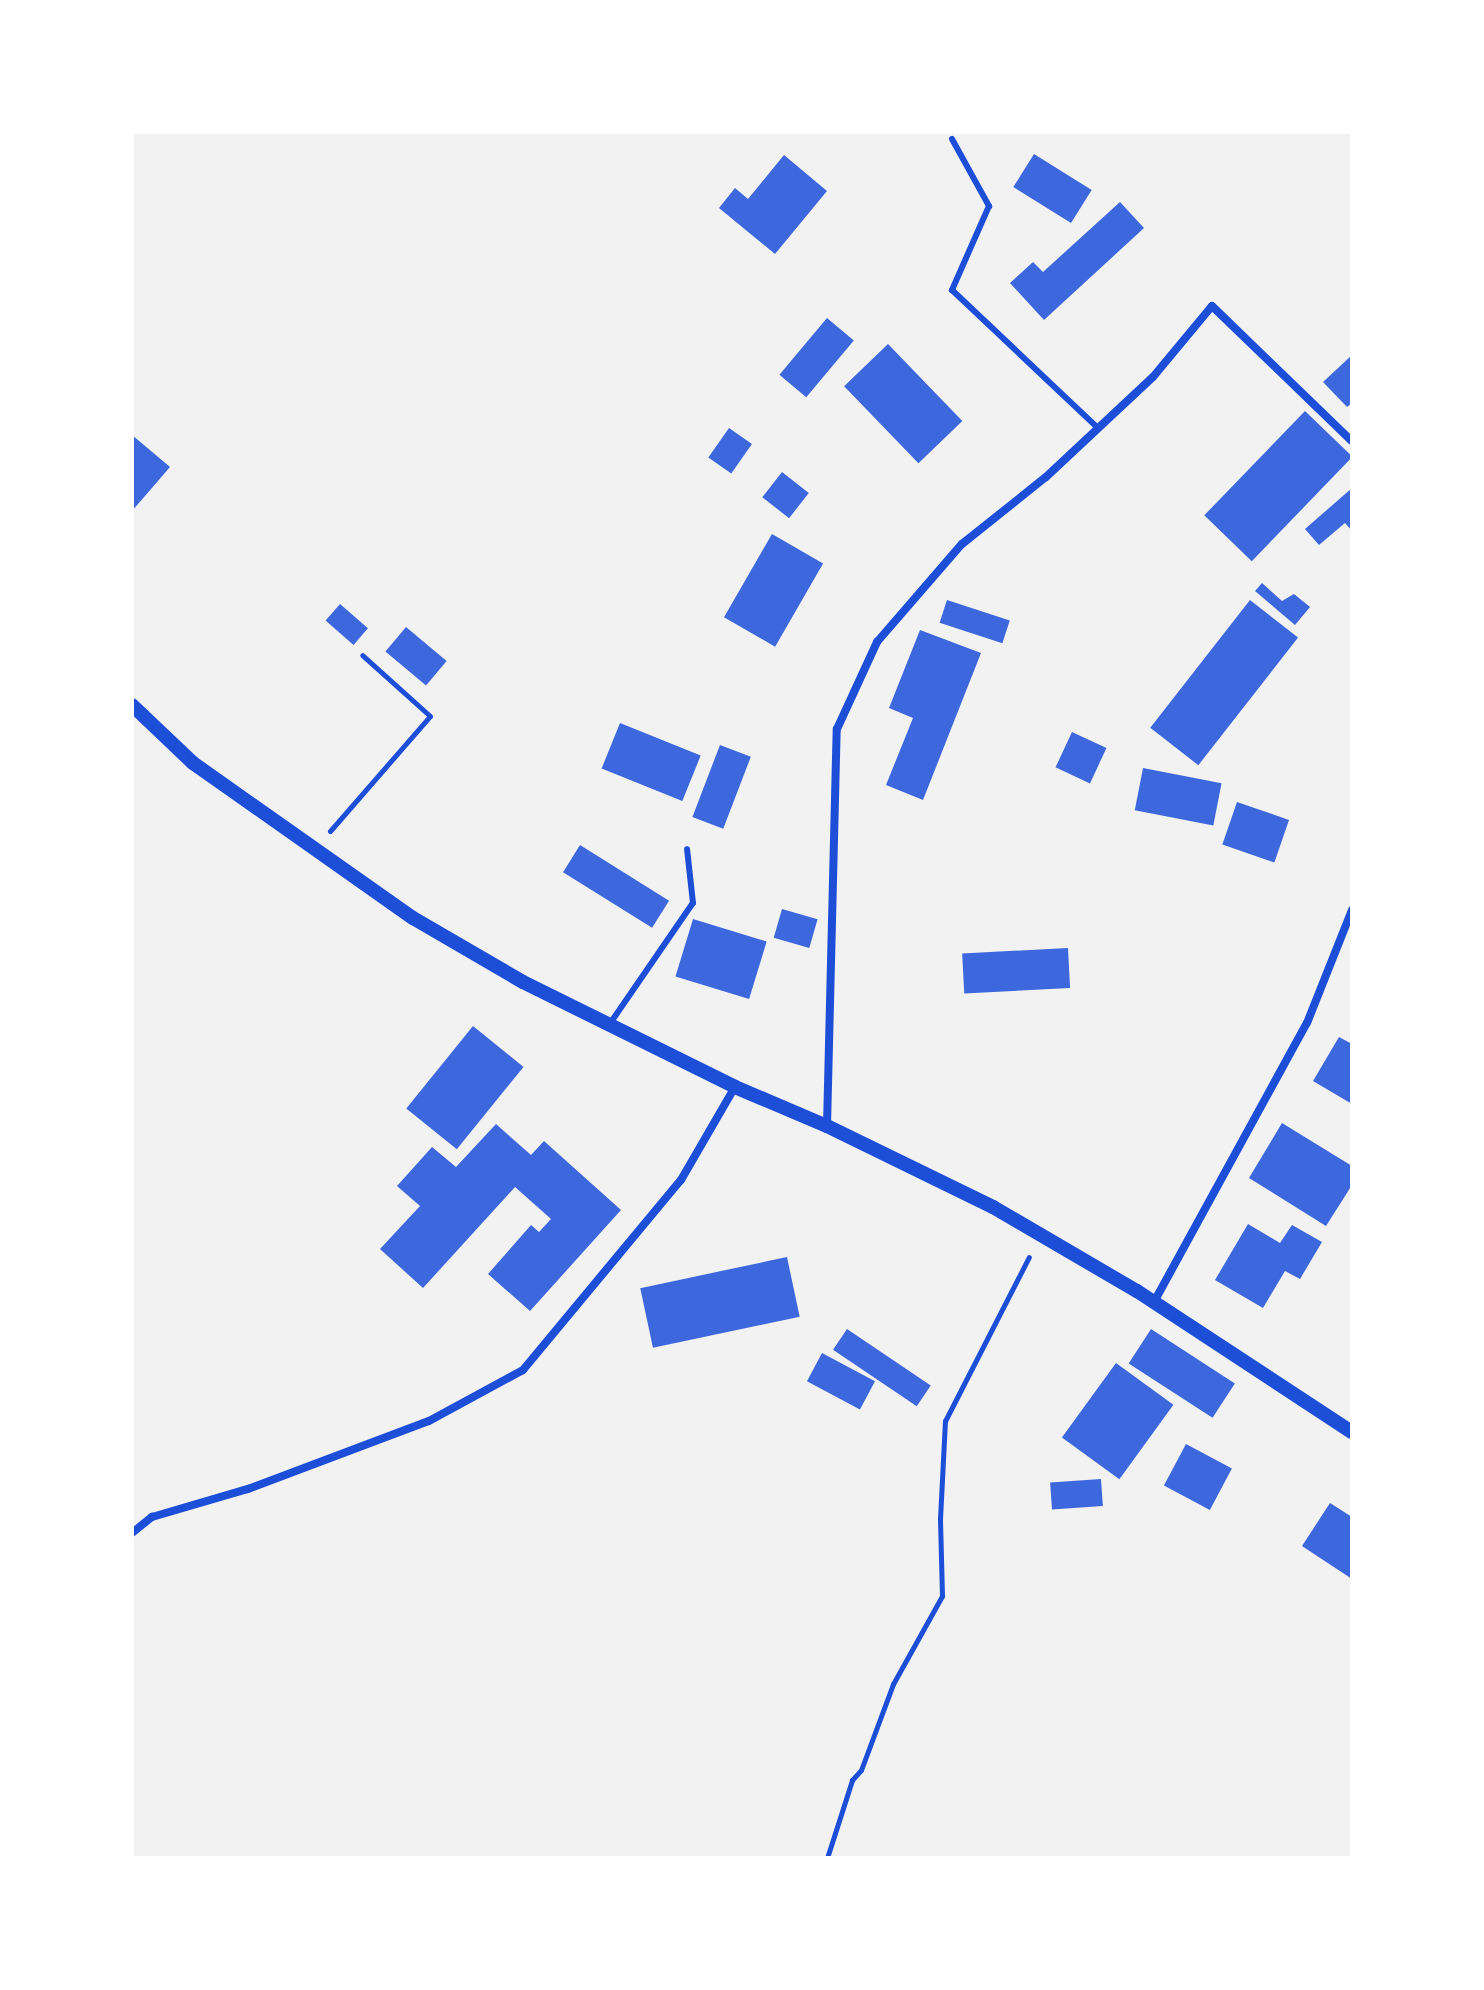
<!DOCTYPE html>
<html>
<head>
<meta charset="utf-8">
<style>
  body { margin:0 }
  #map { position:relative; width:1484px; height:1990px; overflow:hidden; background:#f2f2f2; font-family:Helvetica,sans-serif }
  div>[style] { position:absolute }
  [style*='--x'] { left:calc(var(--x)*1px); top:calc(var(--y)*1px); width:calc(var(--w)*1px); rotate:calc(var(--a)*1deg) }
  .building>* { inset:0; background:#3d67dc; transform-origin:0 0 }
  .path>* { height:5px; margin:-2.5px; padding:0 2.5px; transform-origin:2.5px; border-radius:2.5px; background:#1d4ed8 }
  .service>* { height:6px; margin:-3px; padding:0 3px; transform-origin:3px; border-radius:3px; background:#1d4ed8 }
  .minor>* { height:8px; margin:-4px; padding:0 4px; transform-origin:4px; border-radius:4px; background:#1d4ed8 }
  .tertiary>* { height:14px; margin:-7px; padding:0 7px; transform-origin:7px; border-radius:7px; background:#1d4ed8 }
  span { translate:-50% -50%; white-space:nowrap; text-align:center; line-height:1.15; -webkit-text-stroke:6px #fff; paint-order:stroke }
  .frame { position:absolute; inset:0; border:134px solid #fff; pointer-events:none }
</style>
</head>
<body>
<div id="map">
  <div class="building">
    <div style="left:1034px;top:154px;width:68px;height:39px;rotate:32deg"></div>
    <div style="clip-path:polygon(784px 155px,827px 191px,775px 254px,719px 208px,735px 188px,748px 199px)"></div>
    <div style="clip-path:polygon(1120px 202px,1144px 228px,1044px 320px,1010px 283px,1033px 262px,1043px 272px)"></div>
    <div style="left:827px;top:318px;width:35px;height:74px;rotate:40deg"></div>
    <div style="left:888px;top:344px;width:107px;height:61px;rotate:46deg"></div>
    <div style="clip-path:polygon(1352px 355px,1352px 403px,1347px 407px,1323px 382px)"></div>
    <div style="left:1305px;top:411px;width:66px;height:145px;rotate:44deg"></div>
    <div style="left:729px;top:428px;width:28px;height:36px;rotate:35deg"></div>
    <div style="clip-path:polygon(132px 435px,170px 467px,132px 511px)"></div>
    <div style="left:782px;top:472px;width:34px;height:32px;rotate:38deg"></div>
    <div style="clip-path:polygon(1352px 488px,1352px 531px,1345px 523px,1319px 545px,1305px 529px)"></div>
    <div style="left:772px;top:534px;width:59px;height:96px;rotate:30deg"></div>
    <div style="clip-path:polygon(1262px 583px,1282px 601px,1294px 594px,1310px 607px,1295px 625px,1255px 591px)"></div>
    <div style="left:947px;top:600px;width:66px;height:24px;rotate:18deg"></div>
    <div style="left:1250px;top:600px;width:61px;height:162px;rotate:38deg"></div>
    <div style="left:340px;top:604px;width:37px;height:22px;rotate:41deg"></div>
    <div style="left:406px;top:627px;width:53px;height:32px;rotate:40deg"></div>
    <div style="clip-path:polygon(920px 630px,981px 653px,923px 800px,886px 785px,913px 718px,889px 708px)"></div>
    <div style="left:620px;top:723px;width:87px;height:49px;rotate:22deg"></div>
    <div style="left:1072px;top:732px;width:38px;height:39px;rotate:25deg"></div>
    <div style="left:720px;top:745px;width:33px;height:77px;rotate:21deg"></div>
    <div style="left:1143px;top:768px;width:80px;height:43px;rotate:11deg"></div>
    <div style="left:1237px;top:802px;width:55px;height:45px;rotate:19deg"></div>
    <div style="left:580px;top:845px;width:105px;height:32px;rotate:32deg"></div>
    <div style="left:782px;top:909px;width:37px;height:30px;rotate:16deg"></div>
    <div style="left:693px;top:919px;width:77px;height:60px;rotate:17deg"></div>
    <div style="left:1068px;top:948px;width:40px;height:106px;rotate:87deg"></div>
    <div style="left:473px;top:1026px;width:65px;height:106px;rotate:39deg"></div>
    <div style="clip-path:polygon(1339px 1037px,1352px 1044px,1352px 1104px,1313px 1081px)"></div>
    <div style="clip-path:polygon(1282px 1123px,1352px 1166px,1352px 1185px,1326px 1226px,1249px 1178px)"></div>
    <div style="clip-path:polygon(496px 1124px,531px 1155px,544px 1141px,621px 1210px,530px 1311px,488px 1274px,531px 1225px,539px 1232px,551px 1219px,515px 1187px,423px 1288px,380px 1249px,420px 1206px,397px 1186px,432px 1147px,456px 1167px)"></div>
    <div style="clip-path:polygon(1248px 1224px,1280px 1243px,1292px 1225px,1322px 1242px,1300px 1279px,1285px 1271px,1263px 1308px,1215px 1280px)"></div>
    <div style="left:787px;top:1257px;width:61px;height:150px;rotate:78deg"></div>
    <div style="left:847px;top:1329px;width:101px;height:25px;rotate:34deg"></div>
    <div style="left:1151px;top:1329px;width:100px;height:41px;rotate:33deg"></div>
    <div style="left:822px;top:1353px;width:60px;height:32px;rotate:28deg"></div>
    <div style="left:1116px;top:1363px;width:71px;height:92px;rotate:36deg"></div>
    <div style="left:1186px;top:1444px;width:52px;height:47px;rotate:28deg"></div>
    <div style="left:1101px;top:1479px;width:27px;height:51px;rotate:86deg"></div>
    <div style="clip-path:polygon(1330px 1503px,1352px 1517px,1352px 1579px,1302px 1546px)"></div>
  </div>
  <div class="path">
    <div style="--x:330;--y:831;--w:152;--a:-49"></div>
    <div style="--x:430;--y:716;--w:91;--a:-138.1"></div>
    <div style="--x:827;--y:1858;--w:82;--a:-72.2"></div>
    <div style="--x:852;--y:1780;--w:13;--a:-48"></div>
    <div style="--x:861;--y:1770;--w:92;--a:-69.6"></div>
    <div style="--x:893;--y:1684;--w:101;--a:-60.9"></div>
    <div style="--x:942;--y:1596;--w:77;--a:-91.5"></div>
    <div style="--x:940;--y:1519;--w:98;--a:-87.1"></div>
    <div style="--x:945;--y:1421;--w:184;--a:-62.9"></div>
  </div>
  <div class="service">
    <div style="--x:952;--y:139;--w:77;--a:61.1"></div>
    <div style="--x:989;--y:206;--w:92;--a:113.8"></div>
    <div style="--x:952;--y:290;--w:201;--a:43.4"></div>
    <div style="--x:609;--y:1025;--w:148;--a:-55.5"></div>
    <div style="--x:693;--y:903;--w:54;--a:-96.3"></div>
  </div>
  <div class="minor">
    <div style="--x:827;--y:1126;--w:397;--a:-88.6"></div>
    <div style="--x:837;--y:729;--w:96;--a:-65.3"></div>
    <div style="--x:877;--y:642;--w:130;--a:-49.1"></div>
    <div style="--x:962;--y:544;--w:107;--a:-38.6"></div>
    <div style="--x:1046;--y:477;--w:146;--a:-43.1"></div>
    <div style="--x:1153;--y:377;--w:92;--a:-50.3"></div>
    <div style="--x:1212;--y:306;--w:194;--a:44"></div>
    <div style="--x:1154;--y:1302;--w:318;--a:-61.3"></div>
    <div style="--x:1307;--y:1023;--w:122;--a:-68.3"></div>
    <div style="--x:132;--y:1533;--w:26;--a:-39"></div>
    <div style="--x:152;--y:1517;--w:100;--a:-16.3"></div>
    <div style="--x:248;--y:1489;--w:193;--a:-20.6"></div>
    <div style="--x:429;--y:1421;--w:107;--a:-28.5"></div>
    <div style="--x:523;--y:1370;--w:247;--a:-50.3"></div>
    <div style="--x:681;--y:1180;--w:108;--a:-59.9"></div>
  </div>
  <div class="tertiary">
    <div style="--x:132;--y:705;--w:84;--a:43.6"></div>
    <div style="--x:193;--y:763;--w:269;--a:35.2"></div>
    <div style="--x:413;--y:918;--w:127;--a:30.2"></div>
    <div style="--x:523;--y:982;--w:237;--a:26.3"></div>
    <div style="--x:735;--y:1087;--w:100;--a:23"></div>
    <div style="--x:827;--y:1126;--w:185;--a:26"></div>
    <div style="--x:993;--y:1207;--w:167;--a:30.3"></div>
    <div style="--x:1137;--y:1291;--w:257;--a:33.3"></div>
  </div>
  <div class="frame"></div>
</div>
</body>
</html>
